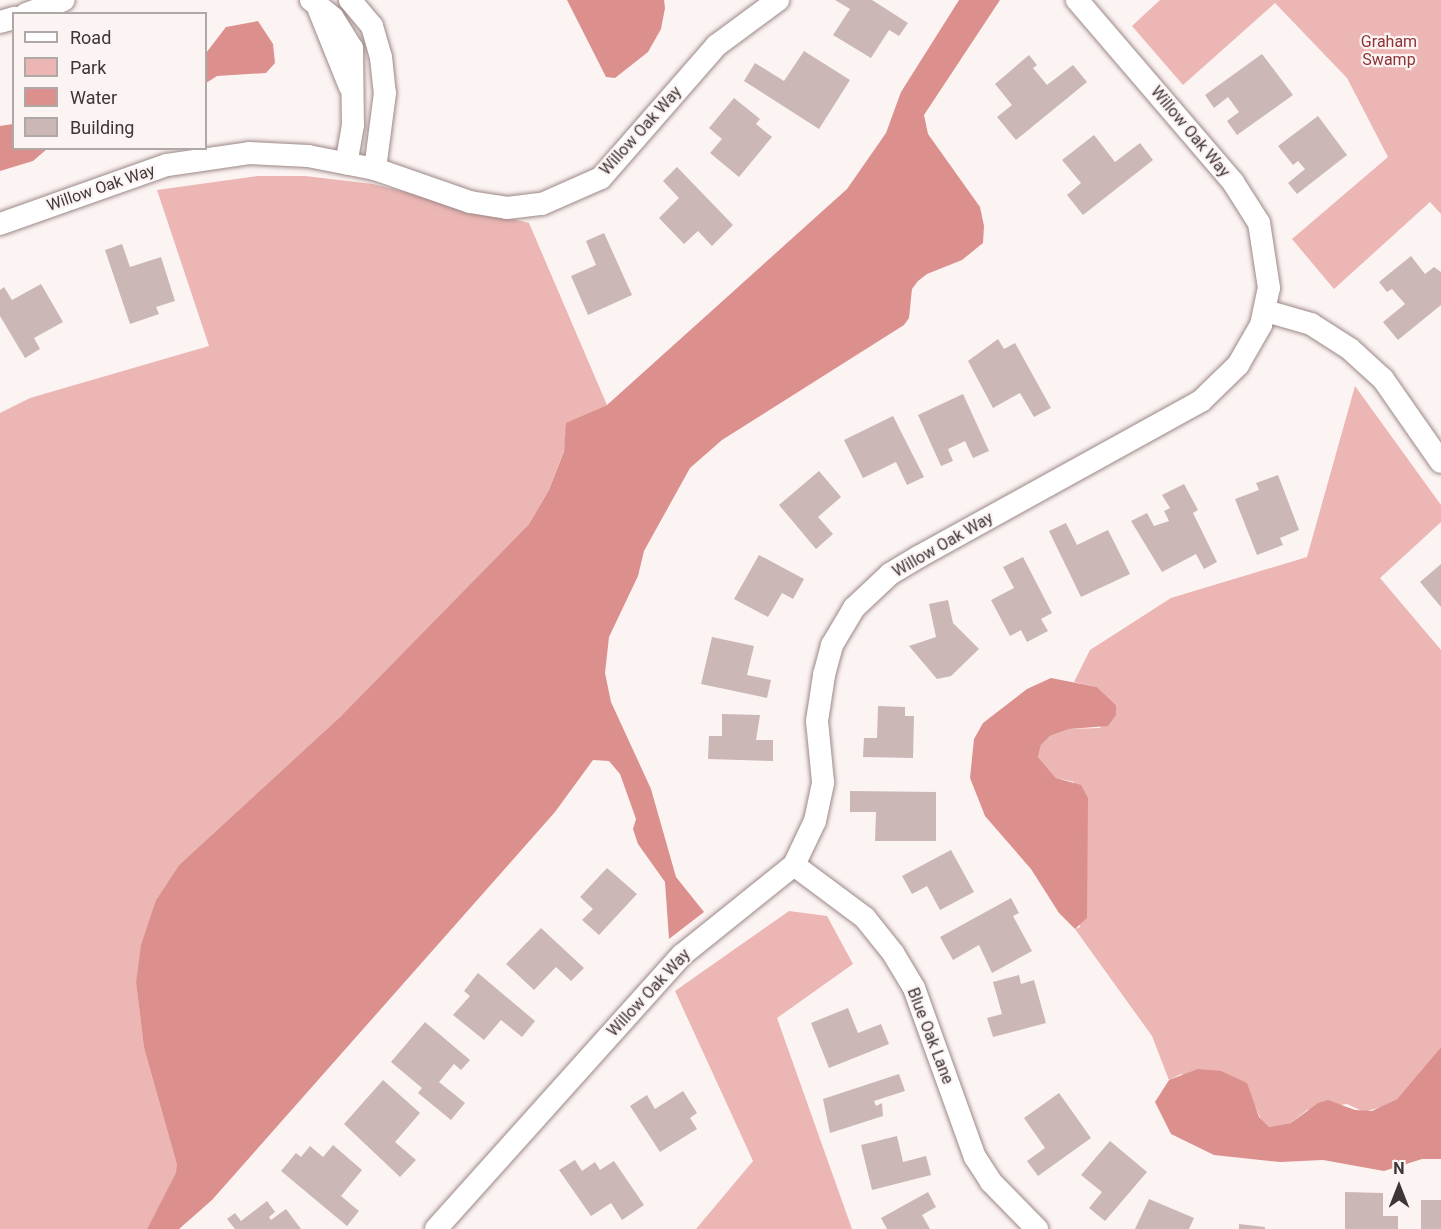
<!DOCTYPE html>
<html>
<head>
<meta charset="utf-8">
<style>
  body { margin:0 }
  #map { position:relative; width:1441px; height:1229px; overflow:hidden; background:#fcf3f3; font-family:Roboto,sans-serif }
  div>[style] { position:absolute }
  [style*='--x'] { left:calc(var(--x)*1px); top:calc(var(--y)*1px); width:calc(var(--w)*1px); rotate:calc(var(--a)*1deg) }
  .green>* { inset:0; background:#ebb6b4 }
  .water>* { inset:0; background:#db908d }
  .building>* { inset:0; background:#cbb7b6; transform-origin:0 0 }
  .roads { filter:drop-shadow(0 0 2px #9b8886) drop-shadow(0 0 2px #9b8886) }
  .minor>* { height:22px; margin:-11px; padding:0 11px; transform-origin:11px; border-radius:11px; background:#fff }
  span { translate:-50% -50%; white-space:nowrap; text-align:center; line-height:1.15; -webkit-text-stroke:4.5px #fcf3f3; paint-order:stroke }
  .park-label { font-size:16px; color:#8d3437 }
  .street-label { font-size:16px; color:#3e3535 }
  .legend { position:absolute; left:12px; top:12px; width:195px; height:138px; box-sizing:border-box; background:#fcf3f3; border:2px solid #b0a7a7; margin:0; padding:8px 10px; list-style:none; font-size:18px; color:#3e3535 }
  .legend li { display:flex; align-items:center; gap:12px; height:30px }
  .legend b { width:30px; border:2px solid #b0a7a7 }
  .north { position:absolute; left:1369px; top:1157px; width:60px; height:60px; -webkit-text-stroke:4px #fcf3f3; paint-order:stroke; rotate:0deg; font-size:16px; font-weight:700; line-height:24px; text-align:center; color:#3e3535 }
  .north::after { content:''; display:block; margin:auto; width:21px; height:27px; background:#3e3535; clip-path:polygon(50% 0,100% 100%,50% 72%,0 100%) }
</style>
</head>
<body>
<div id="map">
  <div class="green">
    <div style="clip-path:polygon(1160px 0,1441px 0,1441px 214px,1430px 202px,1334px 289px,1292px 239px,1388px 157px,1347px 78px,1275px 3px,1183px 85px,1132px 26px)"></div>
    <div style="clip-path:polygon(257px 176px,305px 176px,373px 184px,529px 223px,607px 405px,567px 423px,564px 450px,549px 490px,529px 524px,340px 717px,179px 865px,156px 900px,136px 983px,144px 1048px,177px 1165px,177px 1173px,147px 1229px,0 1229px,0 413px,30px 398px,209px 346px,157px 190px)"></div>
    <div style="clip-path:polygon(1355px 386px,1441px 505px,1441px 522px,1380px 578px,1441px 650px,1441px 1047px,1397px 1099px,1381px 1107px,1364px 1112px,1347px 1104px,1307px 1110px,1291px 1123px,1269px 1127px,1263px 1124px,1255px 1106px,1181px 1074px,1169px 1080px,1152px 1036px,1075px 929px,1080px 927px,1074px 782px,1056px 778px,1038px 757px,1041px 745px,1050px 736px,1069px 729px,1100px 728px,1116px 705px,1097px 687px,1074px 682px,1090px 650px,1171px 598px,1307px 557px)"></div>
    <div style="clip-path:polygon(789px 911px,827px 916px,853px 964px,777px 1018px,852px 1229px,696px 1229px,753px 1161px,675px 991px)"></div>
  </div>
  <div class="water">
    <div style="clip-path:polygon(567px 0,664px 0,665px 8px,661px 29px,648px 52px,615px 78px,606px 77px)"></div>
    <div style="clip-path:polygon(959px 0,1000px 0,924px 115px,928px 134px,980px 207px,984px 226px,983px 243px,962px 260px,927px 274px,918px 281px,912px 289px,909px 318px,904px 325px,722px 440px,690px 468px,644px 551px,638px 576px,609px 637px,605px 673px,611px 702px,651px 789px,676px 877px,704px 912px,669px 939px,665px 882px,638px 844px,633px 829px,636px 819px,620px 774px,609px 761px,593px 760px,555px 812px,212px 1200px,179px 1229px,147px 1229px,176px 1173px,177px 1165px,144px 1048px,136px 983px,141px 945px,156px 900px,179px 865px,340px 717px,529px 524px,549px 490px,564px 451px,566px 423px,607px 405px,847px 189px,886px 133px,901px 92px)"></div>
    <div style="clip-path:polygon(258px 21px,273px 44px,275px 63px,266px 73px,217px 76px,206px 83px,206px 53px,226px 27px)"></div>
    <div style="clip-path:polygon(13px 124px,14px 148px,47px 149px,33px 161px,0 171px,0 126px)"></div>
    <div style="clip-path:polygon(1051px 678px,1097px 687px,1116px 705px,1116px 715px,1108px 726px,1069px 729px,1050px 736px,1041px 745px,1038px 757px,1056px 778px,1081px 785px,1088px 798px,1087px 918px,1075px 929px,1059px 913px,1031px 869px,985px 816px,970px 778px,974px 739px,983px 723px,1027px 689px)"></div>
    <div style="clip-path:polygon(1441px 1047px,1441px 1159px,1422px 1159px,1384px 1171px,1323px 1160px,1280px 1162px,1214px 1155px,1171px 1134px,1155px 1102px,1169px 1080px,1198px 1069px,1221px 1071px,1247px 1083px,1259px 1117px,1269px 1127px,1291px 1123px,1318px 1103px,1328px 1100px,1355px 1110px,1372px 1111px,1397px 1099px)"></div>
  </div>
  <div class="building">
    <div style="clip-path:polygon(835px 0,872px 0,908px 23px,899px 36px,889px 30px,871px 58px,833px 35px,850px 9px)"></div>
    <div style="clip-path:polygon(804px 51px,850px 80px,819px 129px,744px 81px,755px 63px,784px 81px)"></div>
    <div style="clip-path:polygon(1262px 54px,1293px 95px,1237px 135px,1227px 121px,1239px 112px,1228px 97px,1214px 108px,1205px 95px)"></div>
    <div style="clip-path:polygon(1029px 55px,1037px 65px,1033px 68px,1047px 85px,1073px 65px,1087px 82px,1016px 140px,997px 117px,1012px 105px,995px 84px)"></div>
    <div style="clip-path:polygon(734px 98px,760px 119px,756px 124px,772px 137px,739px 177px,710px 153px,722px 139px,709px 128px)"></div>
    <div style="clip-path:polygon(1318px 116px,1347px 155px,1297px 194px,1288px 183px,1305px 169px,1298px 161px,1293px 165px,1278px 146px)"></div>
    <div style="clip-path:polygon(1094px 135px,1115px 162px,1140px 143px,1153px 160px,1083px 215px,1067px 195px,1081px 183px,1062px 160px)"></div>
    <div style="clip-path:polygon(677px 167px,733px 225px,712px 246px,698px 231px,684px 244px,659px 218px,679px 198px,663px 181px)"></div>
    <div style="clip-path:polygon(604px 233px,632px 295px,588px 315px,571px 276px,596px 265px,586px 241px)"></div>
    <div style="clip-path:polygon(122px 244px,130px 267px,161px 257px,175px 301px,156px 307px,159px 314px,130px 324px,105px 250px)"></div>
    <div style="clip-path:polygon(1411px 256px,1425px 274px,1434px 267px,1441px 272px,1441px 305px,1398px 340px,1383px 322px,1405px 304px,1392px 289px,1387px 292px,1379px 282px)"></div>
    <div style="clip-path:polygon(41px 284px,63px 322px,34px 338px,40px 349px,25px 358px,0 316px,0 290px,4px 287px,12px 300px)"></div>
    <div style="clip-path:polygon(998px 339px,1004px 349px,1015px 343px,1051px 408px,1034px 417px,1020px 393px,993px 408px,968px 361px)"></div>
    <div style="clip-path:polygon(963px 394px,989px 451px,973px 458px,965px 441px,948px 449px,953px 461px,941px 466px,918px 415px)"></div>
    <div style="clip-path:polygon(893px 416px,924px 477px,907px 485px,896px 462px,863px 478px,844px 440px)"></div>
    <div style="clip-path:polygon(819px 471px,841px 497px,818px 517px,833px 534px,816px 549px,779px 505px)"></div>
    <div style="clip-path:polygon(1278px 475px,1299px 530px,1280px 538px,1283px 545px,1257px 555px,1235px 499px,1259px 490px,1256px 483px)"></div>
    <div style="clip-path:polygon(1184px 484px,1198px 510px,1193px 513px,1217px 562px,1204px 569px,1196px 554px,1162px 572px,1131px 521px,1147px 513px,1154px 526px,1169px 521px,1164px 511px,1170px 508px,1162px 495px)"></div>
    <div style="clip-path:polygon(1066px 523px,1077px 545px,1108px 530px,1130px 574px,1081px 597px,1049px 531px)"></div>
    <div style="clip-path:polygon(759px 555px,804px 579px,793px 599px,782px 593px,768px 617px,734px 599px)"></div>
    <div style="clip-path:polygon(1023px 557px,1052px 613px,1041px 619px,1048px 631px,1027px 642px,1021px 630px,1010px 636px,991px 600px,1014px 588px,1003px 567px)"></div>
    <div style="clip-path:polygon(1441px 564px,1441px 607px,1420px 582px)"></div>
    <div style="clip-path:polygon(948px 600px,953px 623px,979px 649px,951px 676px,937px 679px,909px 646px,936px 637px,929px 604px)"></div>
    <div style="clip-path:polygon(712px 637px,754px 646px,747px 675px,771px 680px,767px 698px,701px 684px)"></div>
    <div style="clip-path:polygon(878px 706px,905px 707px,905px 716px,914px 716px,913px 758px,863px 757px,864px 738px,877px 738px)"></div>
    <div style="clip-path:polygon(722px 714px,760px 715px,756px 740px,773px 740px,773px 761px,708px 759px,709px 736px,722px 736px)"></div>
    <div style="clip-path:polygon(850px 791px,936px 792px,936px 841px,875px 841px,876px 812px,850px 812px)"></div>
    <div style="clip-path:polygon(951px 850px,974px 892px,940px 910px,927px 886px,912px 894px,902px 876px)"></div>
    <div style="clip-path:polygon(607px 868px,637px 894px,599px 935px,582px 920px,593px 909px,580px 897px)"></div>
    <div style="clip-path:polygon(1011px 898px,1019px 913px,1013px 916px,1032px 951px,992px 973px,979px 945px,953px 960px,940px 937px)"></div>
    <div style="clip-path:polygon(541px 928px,584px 968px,571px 981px,556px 967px,534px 990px,506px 964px)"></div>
    <div style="clip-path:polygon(478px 973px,535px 1021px,522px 1037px,501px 1020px,484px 1040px,453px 1015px,470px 996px,464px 991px)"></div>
    <div style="clip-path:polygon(1019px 975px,1021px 984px,1034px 980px,1046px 1023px,993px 1037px,987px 1018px,1002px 1014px,993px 982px)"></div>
    <div style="clip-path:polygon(848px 1008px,858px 1033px,881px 1024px,889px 1044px,829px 1068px,811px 1023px)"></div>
    <div style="clip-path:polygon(425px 1022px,470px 1060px,461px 1070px,454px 1064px,439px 1082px,465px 1103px,451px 1120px,418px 1093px,422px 1088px,391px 1062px)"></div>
    <div style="clip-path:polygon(899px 1074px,905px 1091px,874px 1101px,876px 1106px,882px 1103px,883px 1116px,830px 1133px,823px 1099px)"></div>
    <div style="clip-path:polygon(383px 1080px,420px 1113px,395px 1142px,416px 1160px,400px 1177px,344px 1124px)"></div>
    <div style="clip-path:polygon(683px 1091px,697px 1113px,690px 1118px,697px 1129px,660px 1152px,630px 1106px,647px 1095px,655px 1109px)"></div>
    <div style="clip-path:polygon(1059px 1093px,1091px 1138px,1038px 1176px,1027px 1161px,1045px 1148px,1024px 1118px)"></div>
    <div style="clip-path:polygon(897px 1136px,903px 1162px,926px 1156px,931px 1175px,872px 1190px,861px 1145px)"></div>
    <div style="clip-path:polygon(1110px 1141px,1147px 1172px,1105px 1221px,1089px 1208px,1102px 1192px,1081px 1175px)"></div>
    <div style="clip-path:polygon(333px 1145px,362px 1170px,341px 1196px,359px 1211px,347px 1226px,281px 1171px,296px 1153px,301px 1157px,310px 1146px,323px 1157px)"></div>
    <div style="clip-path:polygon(575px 1160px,582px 1171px,595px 1162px,600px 1170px,614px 1161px,644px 1205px,622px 1220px,611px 1203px,591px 1216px,559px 1170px)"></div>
    <div style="clip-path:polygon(928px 1192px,936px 1207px,922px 1215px,930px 1229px,887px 1229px,881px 1218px)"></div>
    <div style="clip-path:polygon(1345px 1192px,1383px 1193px,1383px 1216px,1398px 1216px,1398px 1229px,1345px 1229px)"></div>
    <div style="clip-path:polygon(1149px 1199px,1194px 1218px,1189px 1229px,1135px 1229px)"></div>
    <div style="left:1421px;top:1200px;width:20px;height:29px"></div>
    <div style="clip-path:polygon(267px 1201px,275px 1212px,269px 1217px,271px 1220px,286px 1209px,301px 1229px,235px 1229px,227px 1219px,235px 1213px,241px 1221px)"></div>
    <div style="clip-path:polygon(1239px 1224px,1265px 1227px,1265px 1229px,1239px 1229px)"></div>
  </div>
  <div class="roads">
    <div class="minor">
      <div style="--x:311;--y:0;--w:28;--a:39"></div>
      <div style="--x:333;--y:18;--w:36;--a:58"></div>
      <div style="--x:352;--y:48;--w:77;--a:89.3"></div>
      <div style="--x:353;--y:125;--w:39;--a:100"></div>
      <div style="--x:350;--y:0;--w:34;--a:50"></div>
      <div style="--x:372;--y:26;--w:32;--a:74"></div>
      <div style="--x:381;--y:57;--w:36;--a:84"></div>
      <div style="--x:385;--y:93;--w:77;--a:97.5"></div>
      <div style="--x:319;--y:10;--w:83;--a:68.1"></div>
      <div style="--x:26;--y:14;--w:40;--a:-20.2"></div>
      <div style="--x:0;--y:22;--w:15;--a:-16"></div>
      <div style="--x:0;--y:224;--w:177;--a:-19.5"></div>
      <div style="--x:167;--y:165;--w:83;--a:-8.3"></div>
      <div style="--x:249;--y:153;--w:59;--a:2.9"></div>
      <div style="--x:308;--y:156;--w:68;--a:11"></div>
      <div style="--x:375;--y:169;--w:101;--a:19.2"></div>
      <div style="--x:470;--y:202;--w:37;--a:9"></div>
      <div style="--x:507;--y:208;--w:35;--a:-7"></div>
      <div style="--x:542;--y:204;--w:64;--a:-23.8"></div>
      <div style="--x:601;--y:178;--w:176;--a:-48.9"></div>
      <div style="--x:717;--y:45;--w:76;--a:-36.4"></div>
      <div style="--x:1266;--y:311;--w:47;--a:16.1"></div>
      <div style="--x:1311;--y:324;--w:46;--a:32.7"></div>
      <div style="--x:1350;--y:349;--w:45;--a:42.3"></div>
      <div style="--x:1383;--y:379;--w:101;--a:55.1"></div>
      <div style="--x:794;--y:865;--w:89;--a:36.7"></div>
      <div style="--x:865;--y:918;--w:45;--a:51.3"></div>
      <div style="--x:893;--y:953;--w:41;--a:59"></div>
      <div style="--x:914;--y:988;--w:180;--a:70.2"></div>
      <div style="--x:975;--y:1157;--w:30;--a:57"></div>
      <div style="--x:991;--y:1182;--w:66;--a:45.6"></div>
      <div style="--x:436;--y:1229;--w:368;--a:-48.1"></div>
      <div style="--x:682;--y:955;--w:144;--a:-38.8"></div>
      <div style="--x:794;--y:865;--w:49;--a:-64.5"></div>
      <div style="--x:815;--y:821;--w:40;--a:-78"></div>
      <div style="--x:823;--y:782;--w:61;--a:-95.6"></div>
      <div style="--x:817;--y:721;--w:47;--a:-81.3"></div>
      <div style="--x:824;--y:675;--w:31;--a:-75"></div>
      <div style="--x:832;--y:645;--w:43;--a:-59.3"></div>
      <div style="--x:854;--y:608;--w:50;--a:-43.4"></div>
      <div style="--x:890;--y:574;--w:35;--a:-31"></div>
      <div style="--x:920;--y:556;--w:321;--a:-28.9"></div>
      <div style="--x:1201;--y:401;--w:52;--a:-44.2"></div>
      <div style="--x:1238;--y:365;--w:46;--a:-60.1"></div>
      <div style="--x:1261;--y:325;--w:38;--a:-78"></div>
      <div style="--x:1269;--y:288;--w:66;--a:-98.7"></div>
      <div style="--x:1259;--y:223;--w:49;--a:-122.4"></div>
      <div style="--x:1233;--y:182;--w:240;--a:-130.6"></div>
    </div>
  </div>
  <div class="park-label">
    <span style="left:1389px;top:51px">Graham<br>Swamp</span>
  </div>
  <div class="street-label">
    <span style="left:641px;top:131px;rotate:-48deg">Willow Oak Way</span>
    <span style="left:1190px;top:132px;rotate:50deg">Willow Oak Way</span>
    <span style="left:101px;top:188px;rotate:-19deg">Willow Oak Way</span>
    <span style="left:943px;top:545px;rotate:-30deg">Willow Oak Way</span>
    <span style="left:649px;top:993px;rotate:-47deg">Willow Oak Way</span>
    <span style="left:930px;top:1036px;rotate:69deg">Blue Oak Lane</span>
  </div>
  <ul class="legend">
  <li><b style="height:8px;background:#fff"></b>Road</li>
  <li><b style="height:16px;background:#ebb6b4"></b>Park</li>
  <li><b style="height:16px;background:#db908d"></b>Water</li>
  <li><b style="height:16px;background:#cbb7b6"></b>Building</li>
  </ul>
  <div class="north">N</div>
</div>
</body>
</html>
